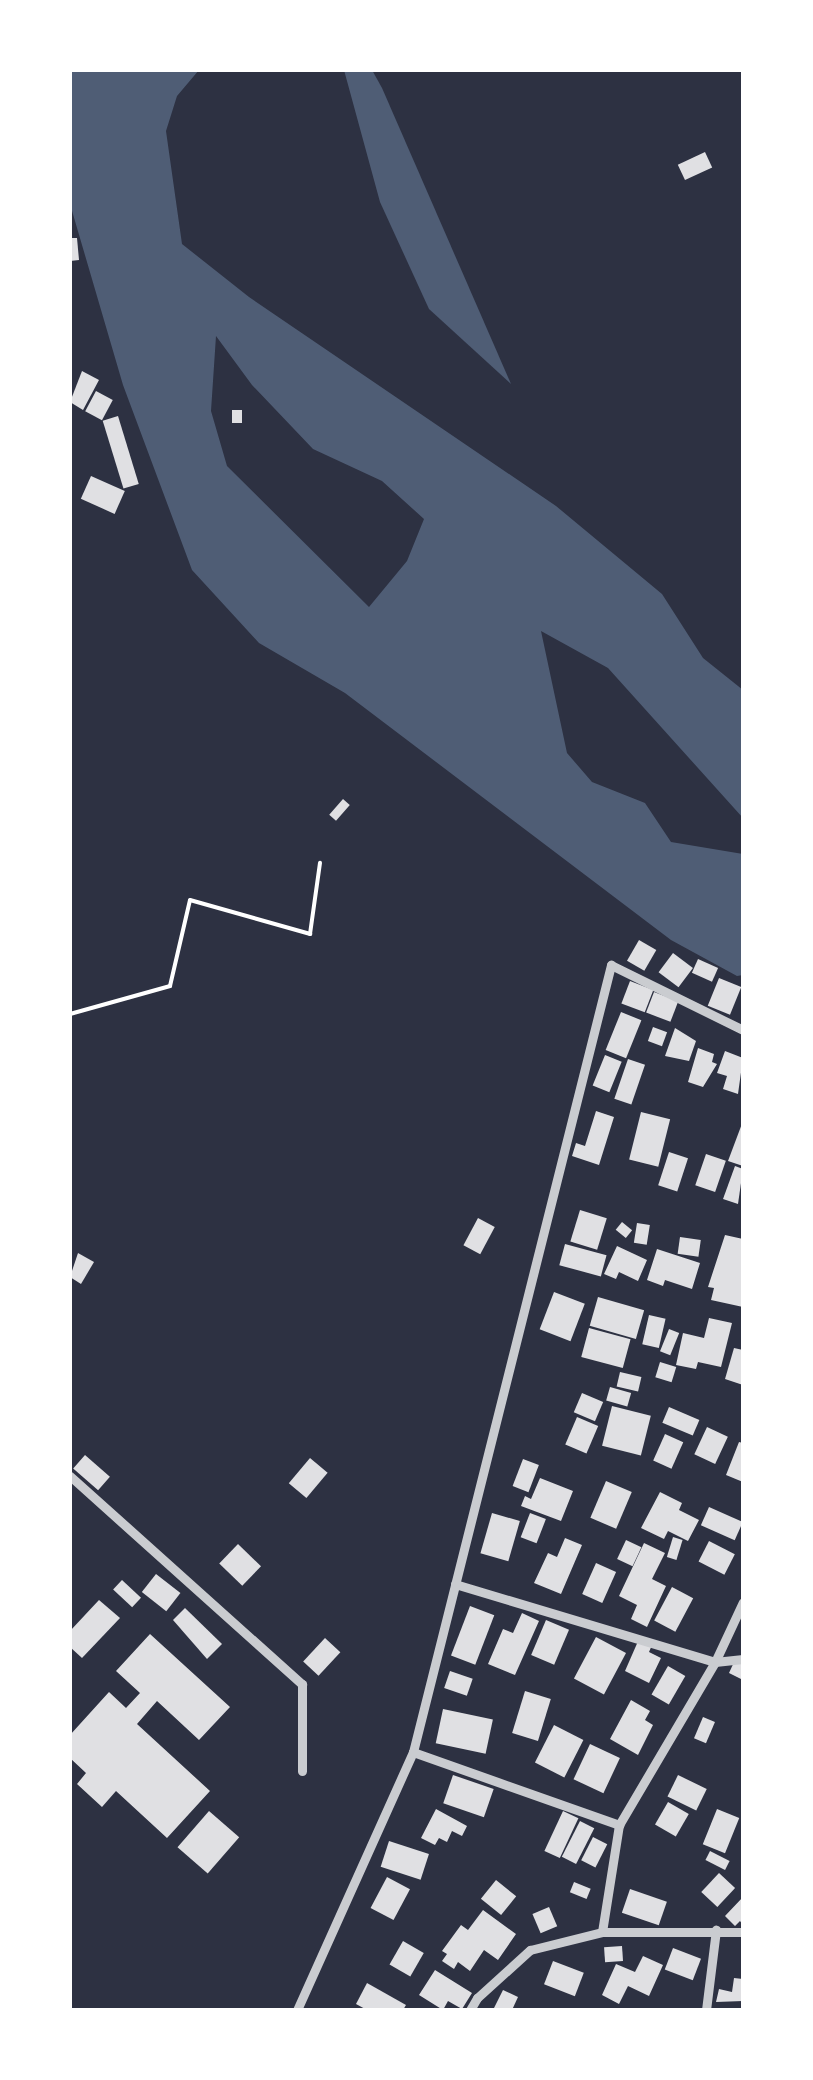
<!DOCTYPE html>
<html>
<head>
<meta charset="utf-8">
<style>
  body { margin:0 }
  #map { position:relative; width:813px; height:2080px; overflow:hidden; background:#2d3142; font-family:"PT Sans Narrow",sans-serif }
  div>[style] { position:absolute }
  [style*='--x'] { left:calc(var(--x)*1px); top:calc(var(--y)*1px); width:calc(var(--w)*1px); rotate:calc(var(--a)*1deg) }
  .water>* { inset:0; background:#4f5d75 }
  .building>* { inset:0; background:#e0e0e3; transform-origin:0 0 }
  .path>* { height:4px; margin:-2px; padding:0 2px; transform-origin:2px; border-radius:2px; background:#fff }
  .minor>* { height:9px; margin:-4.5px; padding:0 4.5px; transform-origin:4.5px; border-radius:4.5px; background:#caccd0 }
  span { translate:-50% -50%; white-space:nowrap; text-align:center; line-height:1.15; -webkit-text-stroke:8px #fff; paint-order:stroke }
  .frame { position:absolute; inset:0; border:72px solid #fff; pointer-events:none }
</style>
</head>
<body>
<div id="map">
  <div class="water">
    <div style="clip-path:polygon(evenodd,70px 70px,199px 70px,177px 96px,166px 131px,182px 244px,249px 297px,556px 506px,662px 594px,703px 658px,743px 690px,743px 818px,608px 668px,541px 631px,567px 753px,592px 782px,645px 803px,671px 842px,743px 854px,743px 975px,737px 976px,671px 940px,345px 693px,259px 643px,192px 570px,123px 385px,70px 204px,70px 70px,216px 336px,252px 385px,313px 449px,382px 481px,424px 519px,407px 561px,369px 607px,227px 466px,211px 411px,216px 336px)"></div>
    <div style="clip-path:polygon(344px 70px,372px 70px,382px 88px,511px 384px,429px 309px,380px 202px)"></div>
  </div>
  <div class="building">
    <div style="left:705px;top:152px;width:17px;height:30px;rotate:65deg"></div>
    <div style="clip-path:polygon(70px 238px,77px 238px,79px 260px,70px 261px)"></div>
    <div style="clip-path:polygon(82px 371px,99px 380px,83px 410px,70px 402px)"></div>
    <div style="left:96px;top:391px;width:19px;height:23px;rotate:28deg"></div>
    <div style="left:232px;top:410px;width:10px;height:13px"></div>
    <div style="left:118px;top:416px;width:71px;height:16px;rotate:73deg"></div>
    <div style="left:91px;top:476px;width:37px;height:25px;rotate:24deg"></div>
    <div style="left:343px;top:799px;width:9px;height:21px;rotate:41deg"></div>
    <div style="left:639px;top:940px;width:20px;height:24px;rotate:30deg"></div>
    <div style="left:673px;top:953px;width:25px;height:24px;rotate:37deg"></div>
    <div style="left:698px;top:959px;width:22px;height:15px;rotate:24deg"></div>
    <div style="left:719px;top:978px;width:24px;height:30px;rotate:22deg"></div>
    <div style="left:630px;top:981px;width:25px;height:24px;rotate:21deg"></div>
    <div style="left:654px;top:992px;width:26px;height:22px;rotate:21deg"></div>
    <div style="left:621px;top:1012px;width:22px;height:41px;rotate:22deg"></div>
    <div style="left:653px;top:1027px;width:15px;height:15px;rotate:20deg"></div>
    <div style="clip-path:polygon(675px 1028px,696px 1041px,689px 1061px,665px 1056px)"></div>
    <div style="clip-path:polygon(698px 1048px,714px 1054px,712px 1062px,717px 1064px,703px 1087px,688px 1082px)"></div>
    <div style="clip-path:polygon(725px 1051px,743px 1058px,738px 1094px,723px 1089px,727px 1076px,717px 1073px)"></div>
    <div style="left:605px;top:1055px;width:18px;height:33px;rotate:22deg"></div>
    <div style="left:628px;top:1059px;width:18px;height:42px;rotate:19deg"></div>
    <div style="clip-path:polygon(596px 1111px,614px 1117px,599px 1165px,572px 1156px,576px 1143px,585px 1146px)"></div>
    <div style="left:641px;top:1112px;width:30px;height:49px;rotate:14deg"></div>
    <div style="clip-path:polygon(743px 1121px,743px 1166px,728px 1161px)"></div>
    <div style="left:669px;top:1152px;width:20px;height:35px;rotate:18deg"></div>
    <div style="left:706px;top:1154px;width:21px;height:33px;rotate:19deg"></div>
    <div style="clip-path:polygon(735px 1166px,743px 1169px,738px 1204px,723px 1199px)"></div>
    <div style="left:580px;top:1210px;width:28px;height:33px;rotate:17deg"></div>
    <div style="left:478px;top:1218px;width:19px;height:31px;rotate:28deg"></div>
    <div style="left:622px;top:1222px;width:13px;height:10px;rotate:39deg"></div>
    <div style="left:637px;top:1223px;width:13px;height:20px;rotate:9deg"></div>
    <div style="clip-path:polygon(725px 1235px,743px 1239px,743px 1307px,711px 1300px,714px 1288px,708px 1287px)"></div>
    <div style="left:680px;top:1237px;width:21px;height:17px;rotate:8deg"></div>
    <div style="left:565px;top:1244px;width:43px;height:22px;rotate:15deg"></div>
    <div style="clip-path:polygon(617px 1246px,647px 1260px,638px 1281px,619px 1272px,616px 1279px,604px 1274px)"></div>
    <div style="clip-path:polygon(657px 1249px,700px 1263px,692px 1289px,665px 1280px,663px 1286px,647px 1280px)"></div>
    <div style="clip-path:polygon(78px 1253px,94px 1262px,81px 1284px,70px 1277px)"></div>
    <div style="left:554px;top:1292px;width:33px;height:40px;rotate:21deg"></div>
    <div style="left:598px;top:1297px;width:48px;height:30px;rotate:16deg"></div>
    <div style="left:649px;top:1315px;width:17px;height:30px;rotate:13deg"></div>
    <div style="clip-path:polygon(709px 1318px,732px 1323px,721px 1367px,698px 1362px,696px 1369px,676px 1365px,683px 1333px,704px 1338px)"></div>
    <div style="left:589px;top:1328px;width:43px;height:30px;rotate:15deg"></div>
    <div style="left:669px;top:1329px;width:11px;height:24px;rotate:22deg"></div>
    <div style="clip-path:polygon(734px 1348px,743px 1350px,743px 1385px,725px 1379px)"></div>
    <div style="left:660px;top:1362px;width:17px;height:16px;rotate:17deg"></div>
    <div style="left:620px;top:1372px;width:22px;height:15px;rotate:13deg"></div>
    <div style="left:610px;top:1387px;width:22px;height:14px;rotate:16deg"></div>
    <div style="left:582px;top:1393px;width:23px;height:21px;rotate:23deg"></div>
    <div style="left:612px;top:1406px;width:40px;height:41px;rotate:14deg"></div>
    <div style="left:669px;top:1407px;width:33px;height:17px;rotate:23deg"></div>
    <div style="left:577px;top:1417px;width:23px;height:30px;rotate:23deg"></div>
    <div style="left:707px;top:1427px;width:23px;height:30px;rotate:25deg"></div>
    <div style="left:665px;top:1434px;width:20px;height:29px;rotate:24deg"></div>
    <div style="clip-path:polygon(739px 1442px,743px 1443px,743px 1482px,726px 1475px)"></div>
    <div style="left:85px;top:1455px;width:33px;height:18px;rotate:41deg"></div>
    <div style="left:310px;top:1458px;width:23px;height:33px;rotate:40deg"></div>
    <div style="left:523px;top:1459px;width:17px;height:29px;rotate:21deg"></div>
    <div style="clip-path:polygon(540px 1478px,573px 1491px,561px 1521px,521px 1506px,525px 1496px,531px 1499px)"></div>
    <div style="left:606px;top:1481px;width:28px;height:40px;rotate:23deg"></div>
    <div style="clip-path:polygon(660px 1492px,682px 1503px,679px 1510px,699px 1520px,688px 1541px,668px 1531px,664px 1539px,641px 1528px)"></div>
    <div style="left:709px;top:1507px;width:37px;height:20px;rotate:24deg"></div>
    <div style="left:492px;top:1513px;width:29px;height:42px;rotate:16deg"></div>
    <div style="left:530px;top:1513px;width:17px;height:26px;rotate:21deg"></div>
    <div style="left:673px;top:1537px;width:10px;height:21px;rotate:17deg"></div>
    <div style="clip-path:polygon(565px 1538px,582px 1545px,561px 1594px,534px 1583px,548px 1553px,557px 1557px)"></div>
    <div style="left:626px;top:1540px;width:17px;height:21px;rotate:25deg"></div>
    <div style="left:709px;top:1541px;width:29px;height:23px;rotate:27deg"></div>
    <div style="clip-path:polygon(644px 1543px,665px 1553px,652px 1579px,666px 1586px,647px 1627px,631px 1619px,637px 1605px,619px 1596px)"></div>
    <div style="left:238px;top:1544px;width:32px;height:27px;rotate:44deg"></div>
    <div style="left:596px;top:1563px;width:22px;height:34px;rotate:24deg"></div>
    <div style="left:156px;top:1574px;width:31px;height:23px;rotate:38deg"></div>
    <div style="left:122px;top:1580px;width:26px;height:13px;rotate:43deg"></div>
    <div style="left:672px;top:1587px;width:24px;height:38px;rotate:28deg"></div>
    <div style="clip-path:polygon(99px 1600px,120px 1618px,82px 1658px,70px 1647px,70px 1631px)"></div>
    <div style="left:470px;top:1606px;width:26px;height:53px;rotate:21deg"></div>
    <div style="clip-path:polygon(185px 1608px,222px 1644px,207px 1659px,173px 1620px)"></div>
    <div style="clip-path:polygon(522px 1613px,539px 1621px,515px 1675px,488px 1664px,503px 1629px,513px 1633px)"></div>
    <div style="left:546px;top:1620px;width:25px;height:38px;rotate:23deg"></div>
    <div style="clip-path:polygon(150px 1634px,230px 1707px,199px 1740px,157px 1701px,137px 1724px,210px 1791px,167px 1838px,116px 1791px,102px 1807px,77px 1784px,86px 1773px,70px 1758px,70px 1735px,109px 1692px,126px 1708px,140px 1693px,116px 1671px)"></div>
    <div style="left:596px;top:1637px;width:34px;height:47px;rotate:28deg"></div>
    <div style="left:325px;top:1638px;width:21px;height:32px;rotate:43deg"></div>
    <div style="clip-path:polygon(639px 1639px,652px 1645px,649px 1652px,661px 1658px,649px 1683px,625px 1671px)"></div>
    <div style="clip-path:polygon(735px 1660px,743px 1664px,743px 1680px,729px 1673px)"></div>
    <div style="left:668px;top:1666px;width:20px;height:33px;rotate:30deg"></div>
    <div style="left:450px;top:1671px;width:24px;height:18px;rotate:19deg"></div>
    <div style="left:525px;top:1691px;width:27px;height:44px;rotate:17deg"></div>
    <div style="clip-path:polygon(631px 1700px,650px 1711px,645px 1720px,653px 1725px,638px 1755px,610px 1739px)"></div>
    <div style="left:443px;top:1709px;width:51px;height:35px;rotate:12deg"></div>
    <div style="left:703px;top:1717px;width:13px;height:23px;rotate:23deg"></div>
    <div style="left:554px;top:1725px;width:33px;height:42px;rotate:27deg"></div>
    <div style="left:590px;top:1744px;width:33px;height:39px;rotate:25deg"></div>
    <div style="left:453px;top:1775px;width:43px;height:30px;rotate:19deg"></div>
    <div style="left:678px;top:1775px;width:32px;height:24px;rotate:26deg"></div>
    <div style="left:668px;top:1802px;width:24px;height:26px;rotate:30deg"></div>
    <div style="clip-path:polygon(436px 1809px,467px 1826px,462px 1836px,452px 1831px,447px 1842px,439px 1838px,435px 1845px,421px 1838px)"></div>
    <div style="left:717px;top:1809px;width:24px;height:38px;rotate:22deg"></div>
    <div style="left:209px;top:1811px;width:40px;height:48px;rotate:41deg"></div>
    <div style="left:563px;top:1811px;width:17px;height:44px;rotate:25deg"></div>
    <div style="left:580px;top:1821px;width:16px;height:40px;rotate:27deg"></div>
    <div style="left:593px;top:1837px;width:16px;height:26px;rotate:27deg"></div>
    <div style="left:389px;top:1841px;width:42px;height:27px;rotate:18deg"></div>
    <div style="left:710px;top:1851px;width:22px;height:10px;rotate:27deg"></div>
    <div style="left:719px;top:1873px;width:22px;height:26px;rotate:43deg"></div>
    <div style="left:387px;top:1877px;width:26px;height:35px;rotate:28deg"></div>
    <div style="left:496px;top:1880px;width:26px;height:24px;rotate:39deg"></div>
    <div style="left:574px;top:1882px;width:18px;height:11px;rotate:22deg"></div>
    <div style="left:630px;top:1889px;width:39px;height:25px;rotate:19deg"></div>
    <div style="clip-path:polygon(743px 1897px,743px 1925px,740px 1921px,735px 1926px,725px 1916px)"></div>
    <div style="left:549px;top:1907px;width:21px;height:18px;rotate:67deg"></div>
    <div style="clip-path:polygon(483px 1910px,516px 1934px,498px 1960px,484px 1950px,470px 1971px,458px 1962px,454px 1969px,442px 1961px,447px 1954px,442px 1951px,461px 1925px,468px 1930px)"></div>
    <div style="left:403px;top:1941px;width:24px;height:27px;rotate:30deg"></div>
    <div style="left:622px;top:1946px;width:15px;height:18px;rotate:86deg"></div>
    <div style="left:673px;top:1948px;width:30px;height:23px;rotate:21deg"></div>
    <div style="clip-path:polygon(643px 1956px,663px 1965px,649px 1996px,628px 1986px,619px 2004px,602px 1995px,616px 1964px,635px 1972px)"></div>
    <div style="left:553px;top:1961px;width:33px;height:25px;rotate:21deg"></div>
    <div style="clip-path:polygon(435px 1970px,472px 1993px,462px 2009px,448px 2001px,443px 2010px,419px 1995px)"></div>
    <div style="clip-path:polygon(734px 1978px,743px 1979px,743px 2001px,716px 2002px,719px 1989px,732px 1992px)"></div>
    <div style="clip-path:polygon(367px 1983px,406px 2005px,403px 2010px,367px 2010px,356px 2004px)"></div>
    <div style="clip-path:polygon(503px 1990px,518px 1997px,512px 2010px,493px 2010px)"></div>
  </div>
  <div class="path">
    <div style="--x:70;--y:1014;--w:104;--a:-15.6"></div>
    <div style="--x:170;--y:986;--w:88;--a:-76.9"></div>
    <div style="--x:190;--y:900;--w:125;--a:15.8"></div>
    <div style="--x:310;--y:934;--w:72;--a:-82"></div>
  </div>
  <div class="minor">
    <div style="--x:70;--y:1476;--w:312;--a:41.9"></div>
    <div style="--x:302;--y:1684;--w:87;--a:90"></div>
    <div style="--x:455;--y:1584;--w:271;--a:16.7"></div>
    <div style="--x:715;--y:1662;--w:28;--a:-6"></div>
    <div style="--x:413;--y:1752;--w:219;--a:19.5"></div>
    <div style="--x:602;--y:1932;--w:108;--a:-81"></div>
    <div style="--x:619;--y:1825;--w:189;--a:-59.5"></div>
    <div style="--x:715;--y:1662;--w:66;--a:-65"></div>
    <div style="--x:297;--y:2010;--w:283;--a:-65.8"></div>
    <div style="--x:413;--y:1752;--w:812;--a:-75.88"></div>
    <div style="--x:611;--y:965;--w:147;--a:26.2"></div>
    <div style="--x:470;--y:2010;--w:14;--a:-60"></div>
    <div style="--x:477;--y:1998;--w:72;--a:-42.2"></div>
    <div style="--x:530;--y:1950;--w:74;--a:-14"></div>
    <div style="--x:602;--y:1932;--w:141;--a:0"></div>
    <div style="--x:706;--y:2010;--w:81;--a:-82.9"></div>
  </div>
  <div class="frame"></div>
</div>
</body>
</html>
